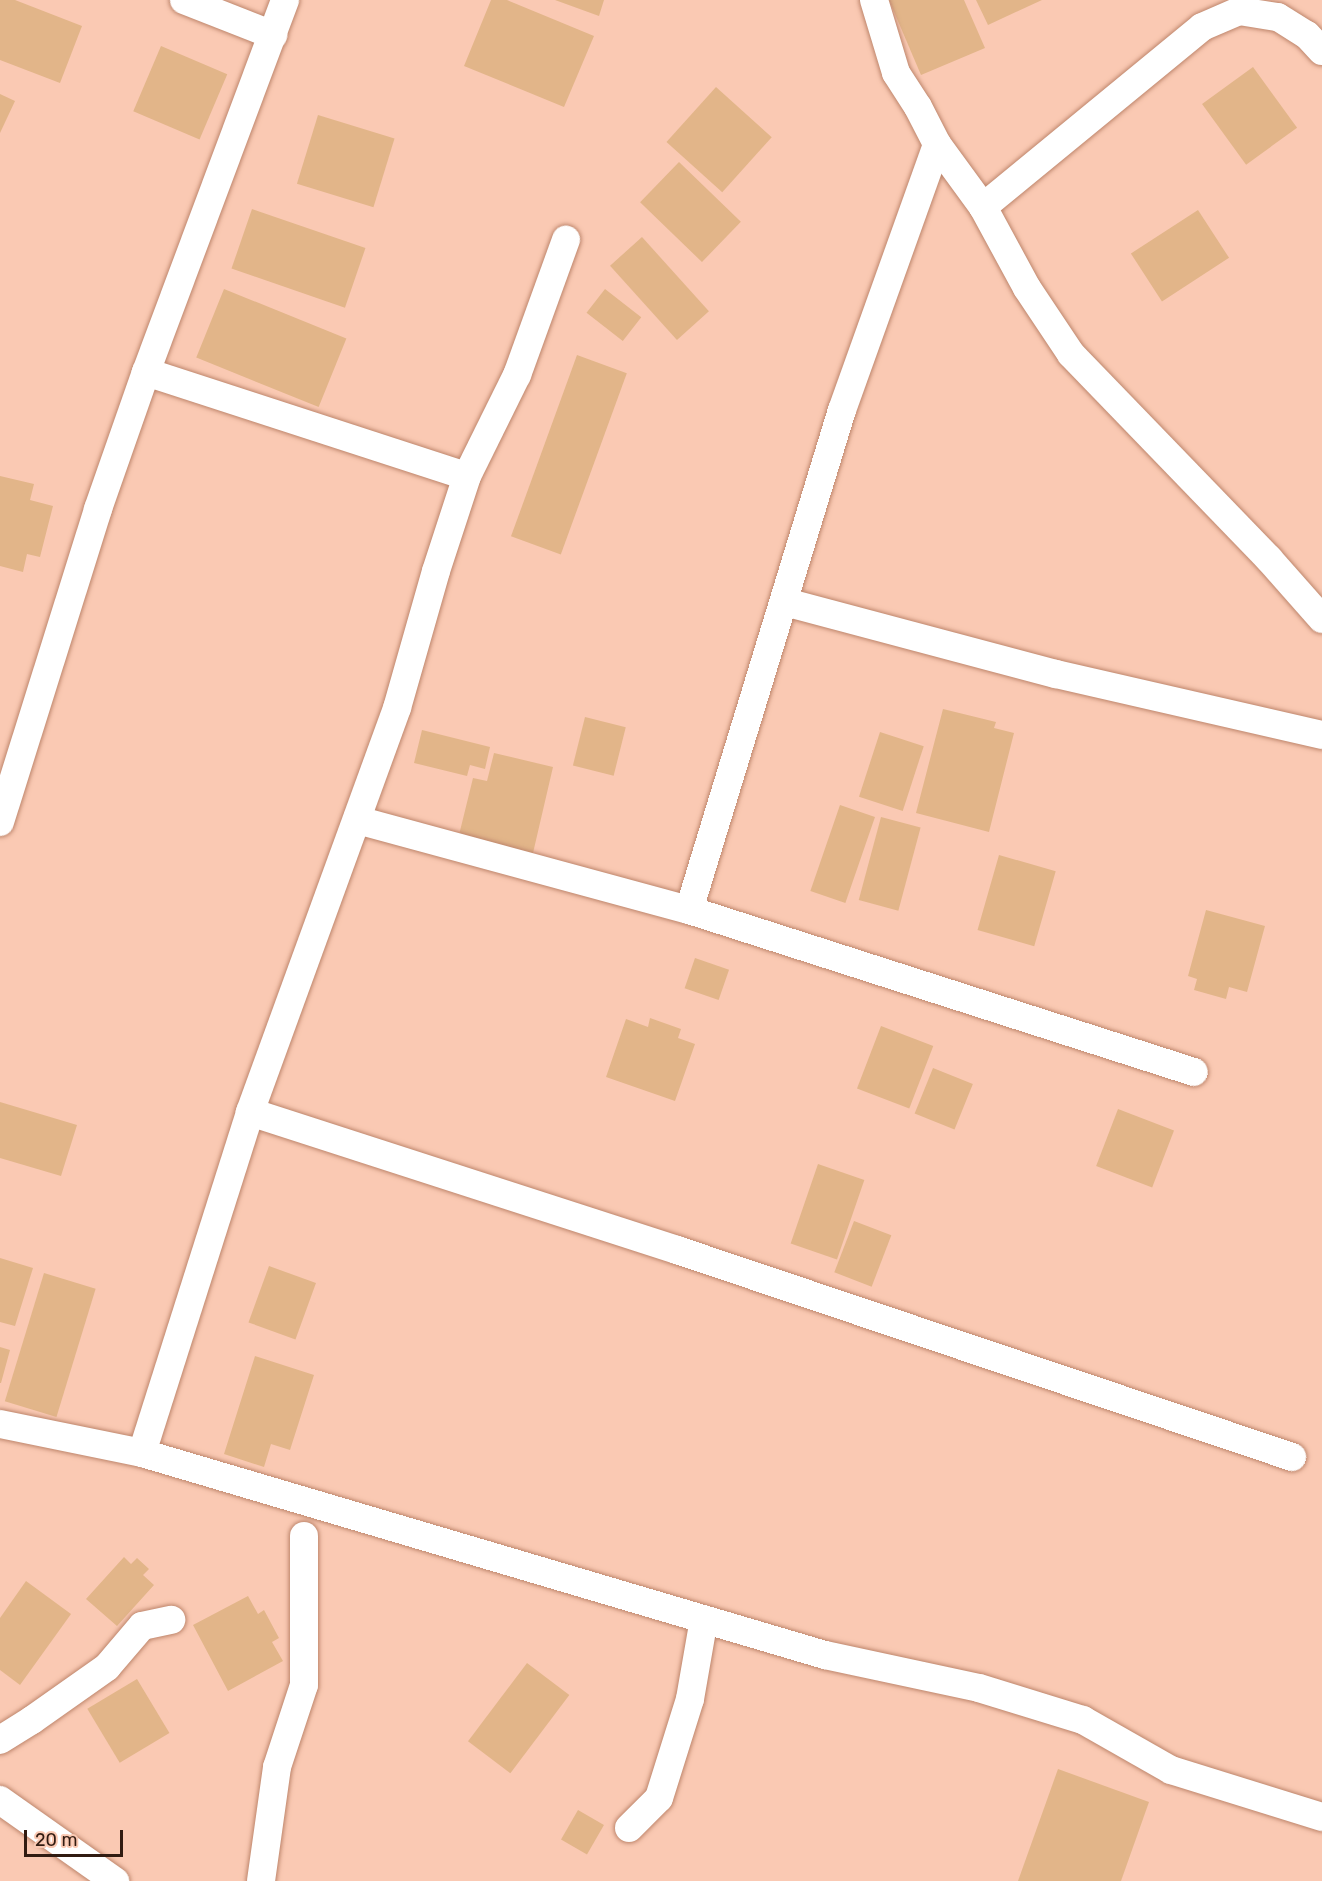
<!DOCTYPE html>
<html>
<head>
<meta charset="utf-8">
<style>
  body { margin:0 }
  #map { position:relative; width:1322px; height:1881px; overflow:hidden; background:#fac9b3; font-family:Rubik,sans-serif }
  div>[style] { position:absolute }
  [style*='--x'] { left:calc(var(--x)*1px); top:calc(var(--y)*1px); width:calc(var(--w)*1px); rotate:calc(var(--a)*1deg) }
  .building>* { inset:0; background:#e2b589; transform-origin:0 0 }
  .roads { filter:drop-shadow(0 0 2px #be866c) drop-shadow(0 0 2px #be866c) }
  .minor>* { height:28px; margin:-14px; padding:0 14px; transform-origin:14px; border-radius:14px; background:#fff }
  span { translate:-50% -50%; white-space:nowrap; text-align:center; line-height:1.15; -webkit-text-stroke:4.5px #fac9b3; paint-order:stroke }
  .scale { position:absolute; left:24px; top:1830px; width:99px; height:27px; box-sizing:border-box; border:3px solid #311b11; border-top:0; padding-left:8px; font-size:18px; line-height:21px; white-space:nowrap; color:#311b11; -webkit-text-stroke:4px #fac9b3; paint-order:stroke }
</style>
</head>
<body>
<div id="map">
  <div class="building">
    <div style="clip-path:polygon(0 0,15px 0,82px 26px,60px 83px,0 60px)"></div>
    <div style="clip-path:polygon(491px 0,507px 0,594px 36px,564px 107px,464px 66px)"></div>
    <div style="clip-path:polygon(555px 0,604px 0,599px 16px)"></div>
    <div style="clip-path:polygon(889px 0,964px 0,985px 48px,921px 75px)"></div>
    <div style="clip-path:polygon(976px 0,1042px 0,988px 25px)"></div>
    <div style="left:161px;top:46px;width:72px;height:71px;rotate:23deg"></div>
    <div style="left:1253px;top:67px;width:75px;height:63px;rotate:54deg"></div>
    <div style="left:716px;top:87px;width:75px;height:74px;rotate:42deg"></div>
    <div style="clip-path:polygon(0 94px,15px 101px,0 133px)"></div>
    <div style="left:318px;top:115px;width:80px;height:72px;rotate:17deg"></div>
    <div style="left:679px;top:162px;width:86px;height:56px;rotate:44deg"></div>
    <div style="left:252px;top:209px;width:120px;height:63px;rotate:19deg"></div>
    <div style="left:1198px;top:210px;width:57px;height:80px;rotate:57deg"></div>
    <div style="left:642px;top:237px;width:100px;height:43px;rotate:48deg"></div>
    <div style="left:224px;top:289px;width:132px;height:74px;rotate:22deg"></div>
    <div style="left:605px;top:289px;width:46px;height:30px;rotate:38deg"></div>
    <div style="left:577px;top:355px;width:53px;height:193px;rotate:20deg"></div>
    <div style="clip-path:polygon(0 476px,34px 484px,30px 500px,53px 506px,40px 557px,27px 554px,23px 572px,0 566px)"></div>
    <div style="clip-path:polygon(943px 709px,996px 722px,994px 728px,1014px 733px,989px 832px,916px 813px)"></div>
    <div style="left:585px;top:717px;width:42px;height:50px;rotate:14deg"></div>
    <div style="clip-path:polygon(422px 730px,490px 747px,485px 769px,470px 765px,467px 776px,414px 763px)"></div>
    <div style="left:880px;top:732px;width:46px;height:68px;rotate:18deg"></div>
    <div style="clip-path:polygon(494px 753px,553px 767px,533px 853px,459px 835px,473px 778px,487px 781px)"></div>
    <div style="left:840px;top:805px;width:37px;height:91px;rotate:19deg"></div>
    <div style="left:881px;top:817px;width:41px;height:86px;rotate:15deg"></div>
    <div style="left:999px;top:855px;width:59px;height:78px;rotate:16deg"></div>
    <div style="clip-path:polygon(1206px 910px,1265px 926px,1247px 992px,1229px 987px,1226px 999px,1194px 990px,1197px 979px,1188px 976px)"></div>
    <div style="left:695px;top:958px;width:36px;height:32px;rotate:19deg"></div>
    <div style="clip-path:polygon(650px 1018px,681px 1029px,678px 1038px,695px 1044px,675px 1101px,606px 1077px,626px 1019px,648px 1027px)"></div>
    <div style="left:881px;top:1026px;width:56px;height:67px;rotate:21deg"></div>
    <div style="left:933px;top:1068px;width:43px;height:49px;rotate:22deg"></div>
    <div style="clip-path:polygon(0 1102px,77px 1125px,61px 1176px,0 1158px)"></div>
    <div style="left:1118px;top:1109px;width:60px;height:61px;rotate:21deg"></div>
    <div style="left:818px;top:1164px;width:49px;height:84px;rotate:19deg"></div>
    <div style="left:854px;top:1221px;width:40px;height:55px;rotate:21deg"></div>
    <div style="clip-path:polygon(0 1258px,33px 1268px,15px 1326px,0 1322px)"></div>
    <div style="left:269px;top:1266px;width:50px;height:60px;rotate:20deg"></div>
    <div style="left:44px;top:1273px;width:54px;height:134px;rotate:17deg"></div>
    <div style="clip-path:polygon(0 1347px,10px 1350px,1px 1383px,0 1383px)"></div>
    <div style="clip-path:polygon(255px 1356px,314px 1375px,290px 1450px,271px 1444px,264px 1467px,224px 1454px)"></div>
    <div style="clip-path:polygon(124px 1557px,131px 1564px,137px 1558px,149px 1569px,143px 1575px,154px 1585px,117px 1626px,86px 1599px)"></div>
    <div style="clip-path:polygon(26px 1581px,71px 1614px,20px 1685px,0 1670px,0 1618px)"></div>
    <div style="clip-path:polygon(248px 1596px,258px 1614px,264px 1610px,279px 1638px,272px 1642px,283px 1661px,228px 1691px,193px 1625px)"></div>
    <div style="left:527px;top:1663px;width:53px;height:98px;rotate:37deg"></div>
    <div style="left:137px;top:1679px;width:63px;height:58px;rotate:59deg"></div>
    <div style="clip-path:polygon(1058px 1769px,1149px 1802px,1121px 1881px,1018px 1881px)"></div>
    <div style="left:578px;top:1810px;width:30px;height:34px;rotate:30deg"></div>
  </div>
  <div class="roads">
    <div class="minor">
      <div style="--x:184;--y:0;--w:96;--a:21.5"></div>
      <div style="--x:874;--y:0;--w:76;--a:73.2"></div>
      <div style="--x:896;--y:73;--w:40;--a:57.1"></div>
      <div style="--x:918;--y:107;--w:42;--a:62.8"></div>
      <div style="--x:937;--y:144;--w:78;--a:53.9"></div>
      <div style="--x:983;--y:207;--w:92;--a:61.5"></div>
      <div style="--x:1027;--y:288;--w:79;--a:56.3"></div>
      <div style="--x:1071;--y:354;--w:285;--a:46"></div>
      <div style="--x:1269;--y:559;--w:80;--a:48.5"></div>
      <div style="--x:983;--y:207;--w:283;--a:-39.4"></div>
      <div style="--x:1202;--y:27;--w:40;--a:-23.4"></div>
      <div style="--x:1239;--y:11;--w:39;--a:9"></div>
      <div style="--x:1278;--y:17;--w:34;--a:32"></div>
      <div style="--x:1307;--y:35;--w:22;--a:47"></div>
      <div style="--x:146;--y:372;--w:337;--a:18"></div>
      <div style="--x:785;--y:602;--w:280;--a:14.9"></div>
      <div style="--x:1056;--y:674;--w:273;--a:12.9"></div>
      <div style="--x:357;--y:820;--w:344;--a:15.2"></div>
      <div style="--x:689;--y:910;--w:530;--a:17.79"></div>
      <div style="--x:0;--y:822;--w:328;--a:-72.6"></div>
      <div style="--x:98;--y:509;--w:145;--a:-70.7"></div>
      <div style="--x:146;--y:372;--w:397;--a:-69.5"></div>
      <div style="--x:689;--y:910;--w:523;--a:-72.99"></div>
      <div style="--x:842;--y:410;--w:282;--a:-70.3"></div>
      <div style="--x:250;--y:1112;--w:449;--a:17.9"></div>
      <div style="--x:677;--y:1250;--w:649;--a:18.6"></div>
      <div style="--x:0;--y:1424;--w:145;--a:11.5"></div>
      <div style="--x:142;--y:1453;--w:712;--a:16.48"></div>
      <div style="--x:825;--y:1655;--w:157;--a:12.1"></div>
      <div style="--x:979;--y:1688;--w:109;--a:17.1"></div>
      <div style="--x:1083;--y:1720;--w:101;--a:29.6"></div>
      <div style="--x:1171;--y:1770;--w:158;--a:17.3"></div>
      <div style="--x:142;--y:1453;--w:358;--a:-72.4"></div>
      <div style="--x:250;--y:1112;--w:430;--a:-70"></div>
      <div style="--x:397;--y:708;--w:142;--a:-74.1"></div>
      <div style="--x:436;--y:571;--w:100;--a:-71.9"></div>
      <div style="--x:467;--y:476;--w:113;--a:-63.7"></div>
      <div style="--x:517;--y:375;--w:144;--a:-70.1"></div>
      <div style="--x:0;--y:1740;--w:38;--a:-32"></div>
      <div style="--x:32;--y:1720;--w:92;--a:-35.2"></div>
      <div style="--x:107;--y:1667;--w:54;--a:-49.5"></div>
      <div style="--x:142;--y:1626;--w:30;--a:-12"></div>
      <div style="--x:0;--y:1800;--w:141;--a:35.2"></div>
      <div style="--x:629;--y:1828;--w:42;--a:-45"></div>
      <div style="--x:659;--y:1798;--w:104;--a:-72.6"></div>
      <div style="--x:690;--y:1699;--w:81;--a:-80.1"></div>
      <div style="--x:261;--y:1881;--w:115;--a:-82"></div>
      <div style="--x:277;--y:1767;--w:86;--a:-71.8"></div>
      <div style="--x:304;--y:1685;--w:149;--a:-90"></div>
    </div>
  </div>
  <div class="scale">20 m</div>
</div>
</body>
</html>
